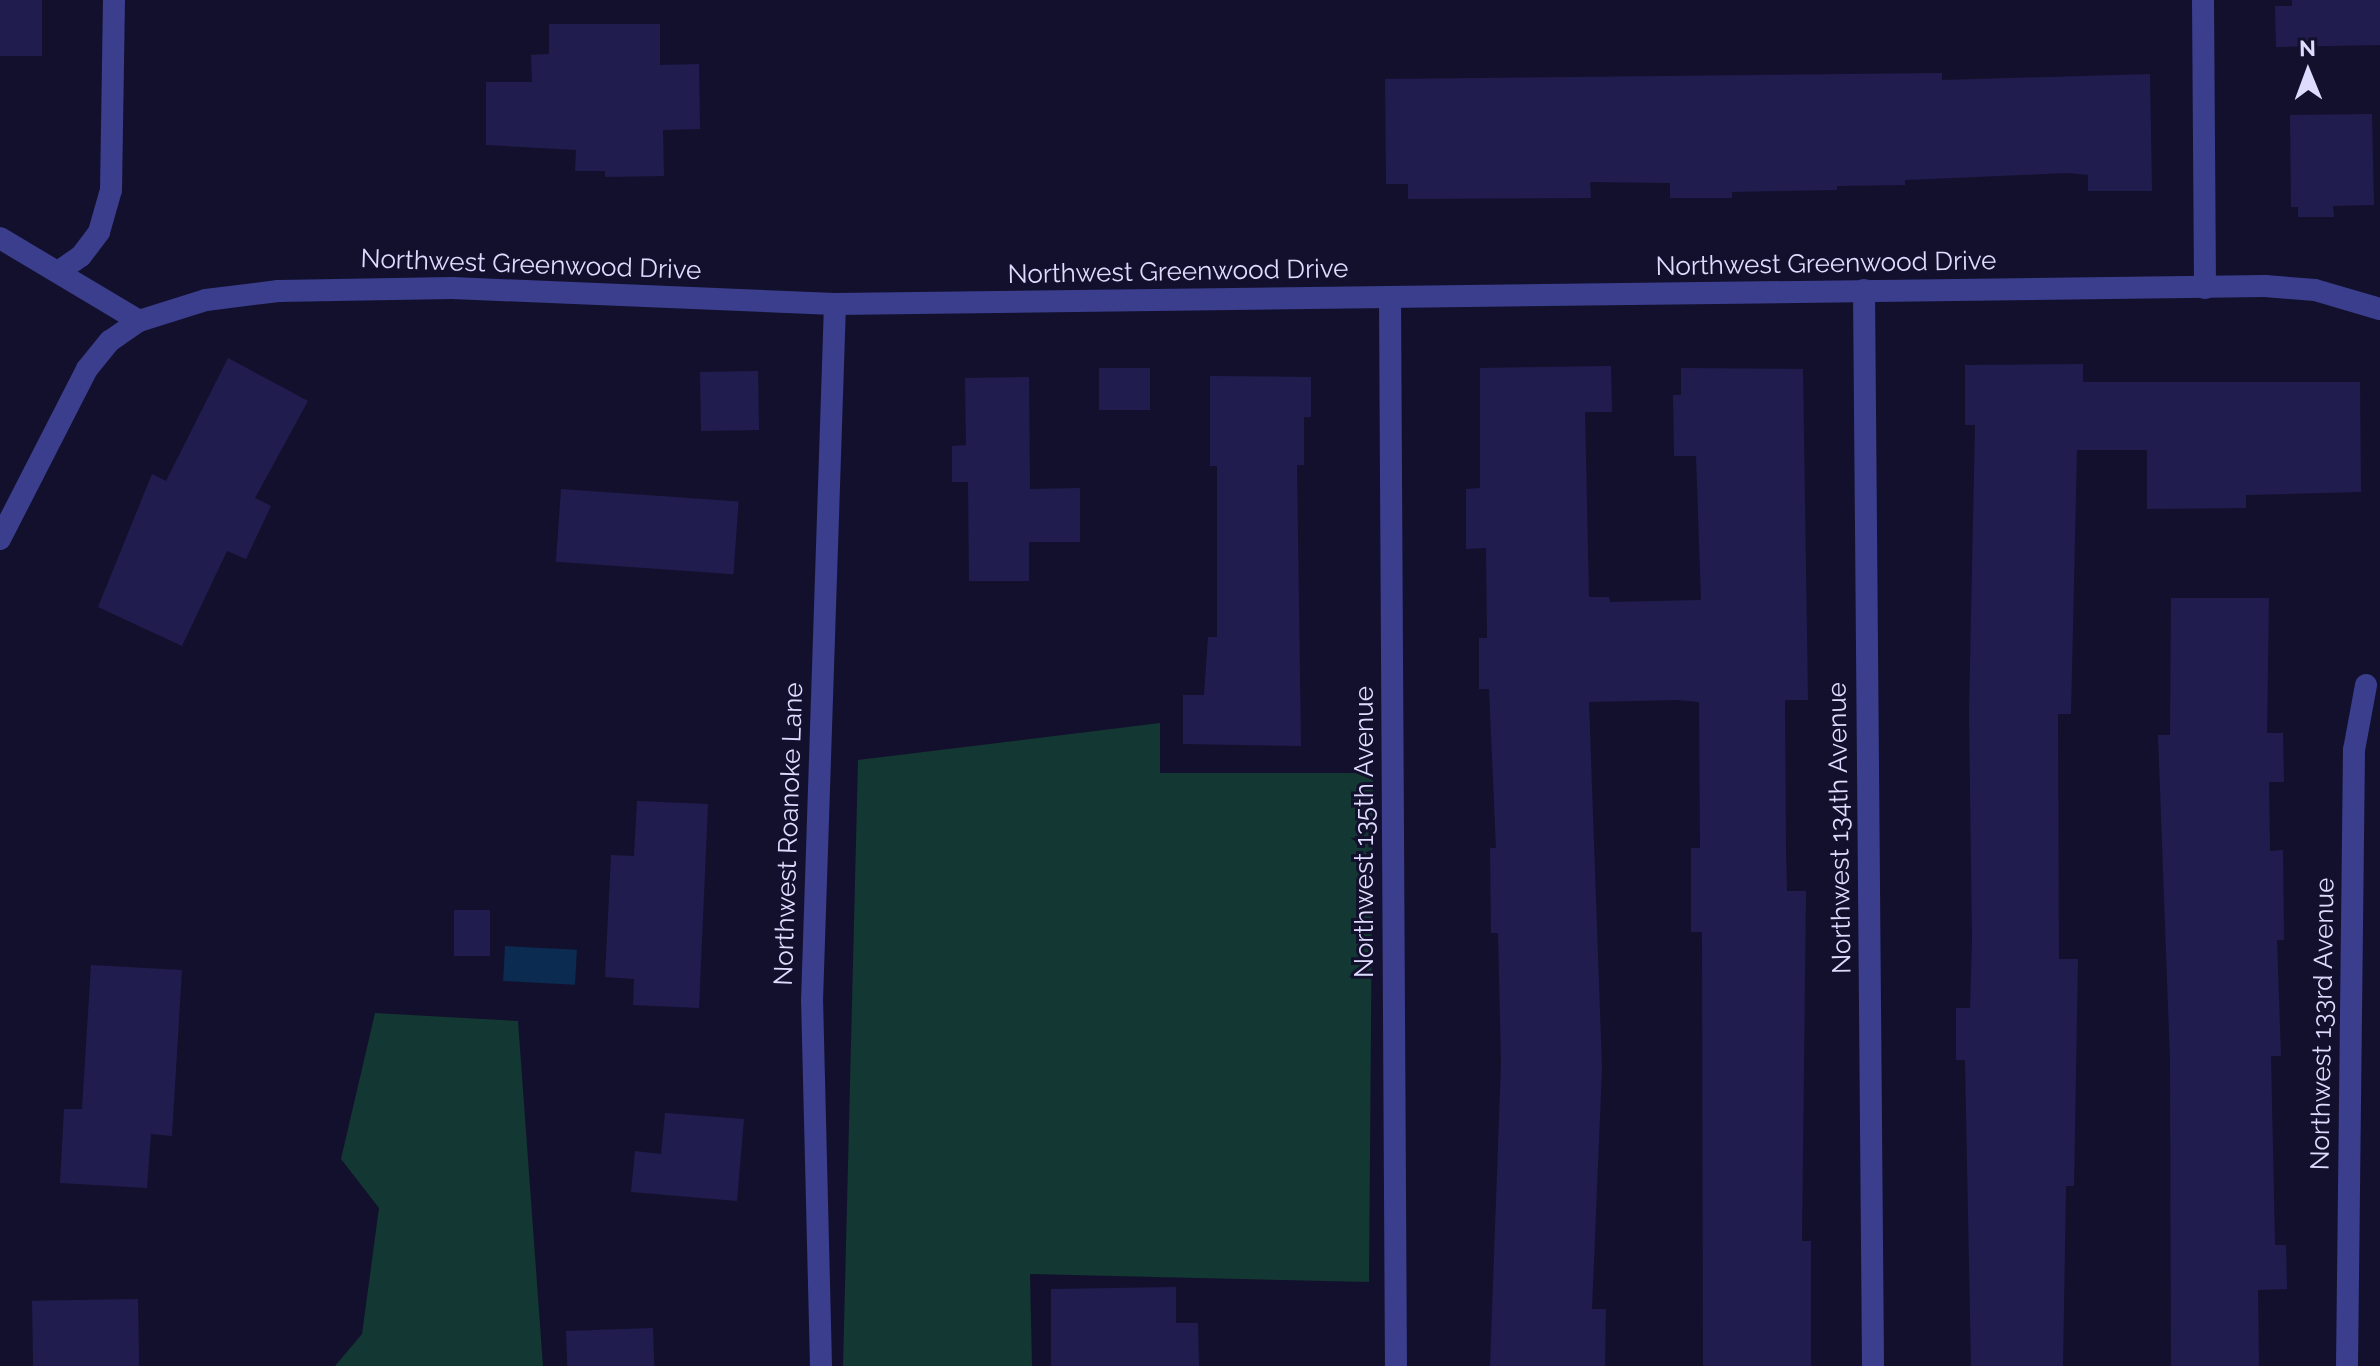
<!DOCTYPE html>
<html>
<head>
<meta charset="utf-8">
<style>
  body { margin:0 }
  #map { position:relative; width:2380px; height:1366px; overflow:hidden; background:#13102d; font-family:Raleway,sans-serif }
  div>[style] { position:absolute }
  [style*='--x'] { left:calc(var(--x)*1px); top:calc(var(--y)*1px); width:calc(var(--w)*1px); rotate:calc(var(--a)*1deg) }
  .green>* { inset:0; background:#133732 }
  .water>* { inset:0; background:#0b2b51; transform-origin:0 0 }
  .building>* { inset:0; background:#211c4e; transform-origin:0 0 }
  .minor>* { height:22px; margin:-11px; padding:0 11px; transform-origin:11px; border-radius:11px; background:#3a3e8d }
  span { translate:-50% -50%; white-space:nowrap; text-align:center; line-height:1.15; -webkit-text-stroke:6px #13102d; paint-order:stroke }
  .street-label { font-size:26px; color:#dddcff }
  .north { position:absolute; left:2268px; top:32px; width:80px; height:80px; -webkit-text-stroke:6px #13102d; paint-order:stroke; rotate:359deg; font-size:22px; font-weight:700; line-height:32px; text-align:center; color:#dddcff }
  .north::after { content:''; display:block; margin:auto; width:28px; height:36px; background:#dddcff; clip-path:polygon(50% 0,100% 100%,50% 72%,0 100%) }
</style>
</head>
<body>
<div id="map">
  <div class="green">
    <div style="clip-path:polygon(1160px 723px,1160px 773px,1373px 773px,1369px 1282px,1030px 1274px,1032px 1366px,843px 1366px,858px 760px)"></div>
    <div style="clip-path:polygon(375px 1013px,518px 1021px,543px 1366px,335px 1366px,362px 1334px,379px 1208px,341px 1159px)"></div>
  </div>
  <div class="water">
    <div style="left:505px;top:946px;width:72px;height:35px;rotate:3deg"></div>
  </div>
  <div class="building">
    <div style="left:0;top:0;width:42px;height:56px"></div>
    <div style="clip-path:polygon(2292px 0,2380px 0,2380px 45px,2276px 47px,2275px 6px,2292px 6px)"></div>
    <div style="clip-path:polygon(549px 24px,660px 24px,660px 65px,699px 64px,700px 129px,663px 130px,664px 176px,605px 177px,605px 171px,575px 171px,576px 150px,486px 145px,486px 82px,532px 82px,531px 55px,549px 54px)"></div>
    <div style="clip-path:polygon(1942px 73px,1942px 80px,2150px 74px,2152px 191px,2088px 191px,2088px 175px,2068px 173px,1905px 180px,1905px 185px,1837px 186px,1837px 190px,1732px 192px,1732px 198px,1670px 198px,1670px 183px,1590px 182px,1591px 198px,1408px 199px,1408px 184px,1386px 184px,1385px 79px)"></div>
    <div style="clip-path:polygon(2372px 114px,2374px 205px,2333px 206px,2334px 217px,2298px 217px,2298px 207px,2291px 207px,2290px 115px)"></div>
    <div style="clip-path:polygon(228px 358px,308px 401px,255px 498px,271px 506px,246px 559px,227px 551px,182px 646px,98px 607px,152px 474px,166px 481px)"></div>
    <div style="clip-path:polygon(2083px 364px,2083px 382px,2360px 382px,2361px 492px,2246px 495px,2246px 508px,2147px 509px,2147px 450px,2077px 450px,2071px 714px,2058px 714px,2059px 959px,2078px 959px,2074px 1186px,2066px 1186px,2063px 1366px,1971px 1366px,1965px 1060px,1956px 1060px,1956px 1008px,1970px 1008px,1972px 940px,1969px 712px,1975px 425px,1965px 425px,1965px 365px)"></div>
    <div style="clip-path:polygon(1611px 366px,1612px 412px,1585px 412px,1589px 597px,1609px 597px,1610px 602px,1701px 600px,1696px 456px,1674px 456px,1673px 395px,1681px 395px,1681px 368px,1803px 369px,1808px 700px,1785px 700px,1786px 848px,1787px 891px,1806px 891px,1802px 1241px,1811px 1241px,1811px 1366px,1703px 1366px,1702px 932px,1691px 932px,1691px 848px,1700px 848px,1699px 702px,1677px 700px,1589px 702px,1602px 1068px,1592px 1309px,1606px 1309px,1605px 1366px,1490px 1366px,1501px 1063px,1498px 933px,1491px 933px,1490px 848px,1496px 848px,1489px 689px,1479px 689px,1479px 638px,1487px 638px,1486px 548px,1466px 549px,1466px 489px,1480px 488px,1480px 368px)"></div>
    <div style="left:1099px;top:368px;width:51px;height:42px"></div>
    <div style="left:758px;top:371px;width:59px;height:58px;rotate:89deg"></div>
    <div style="clip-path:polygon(1210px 376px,1311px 377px,1311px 417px,1304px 417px,1304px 465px,1297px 465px,1301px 746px,1183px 744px,1183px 695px,1204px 695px,1208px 637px,1217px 637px,1217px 466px,1210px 466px)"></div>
    <div style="clip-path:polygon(1029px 377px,1030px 489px,1080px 488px,1080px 542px,1029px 542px,1029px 581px,969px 581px,968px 482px,952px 482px,952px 446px,966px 445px,965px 378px)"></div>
    <div style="left:561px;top:489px;width:178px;height:73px;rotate:4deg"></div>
    <div style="clip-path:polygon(2171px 598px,2269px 598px,2267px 733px,2283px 733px,2284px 782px,2269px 782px,2270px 851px,2283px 850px,2284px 940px,2277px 940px,2281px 1056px,2271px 1056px,2275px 1245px,2286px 1245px,2287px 1289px,2258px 1290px,2259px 1366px,2171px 1366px,2170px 1060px,2158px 735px,2170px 735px)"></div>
    <div style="clip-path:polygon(637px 801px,708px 804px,699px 1008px,633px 1005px,634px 979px,605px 977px,611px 855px,634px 856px)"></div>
    <div style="left:454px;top:910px;width:36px;height:46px"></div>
    <div style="clip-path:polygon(91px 965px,182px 970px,172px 1136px,151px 1134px,147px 1188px,60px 1183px,64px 1109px,82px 1109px)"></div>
    <div style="clip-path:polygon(665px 1113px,744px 1119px,737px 1201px,631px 1192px,635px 1151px,661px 1154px)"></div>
    <div style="clip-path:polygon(1176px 1287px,1176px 1323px,1198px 1323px,1199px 1366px,1051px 1366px,1051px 1289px)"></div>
    <div style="left:138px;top:1299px;width:67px;height:106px;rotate:89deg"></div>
    <div style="left:653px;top:1328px;width:38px;height:87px;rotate:88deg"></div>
  </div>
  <div class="minor">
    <div style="--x:2203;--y:0;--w:288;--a:89.6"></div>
    <div style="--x:0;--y:238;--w:162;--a:30.8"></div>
    <div style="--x:58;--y:272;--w:28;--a:-35"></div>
    <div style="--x:81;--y:256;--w:30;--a:-53"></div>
    <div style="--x:99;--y:232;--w:44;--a:-74.1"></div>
    <div style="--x:111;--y:190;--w:190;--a:-89.1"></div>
    <div style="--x:1864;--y:290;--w:1076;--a:89.52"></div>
    <div style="--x:1390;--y:298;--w:1068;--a:89.68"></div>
    <div style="--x:0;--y:539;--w:191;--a:-62.9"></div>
    <div style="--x:87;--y:369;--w:36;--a:-51"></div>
    <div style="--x:110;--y:341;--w:35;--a:-35"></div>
    <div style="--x:139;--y:321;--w:70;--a:-17.4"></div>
    <div style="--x:206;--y:300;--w:73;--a:-7.1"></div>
    <div style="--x:278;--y:291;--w:174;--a:-1"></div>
    <div style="--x:452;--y:288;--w:383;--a:2.4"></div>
    <div style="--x:835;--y:304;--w:1430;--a:-0.72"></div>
    <div style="--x:2265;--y:286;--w:50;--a:4.6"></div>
    <div style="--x:2315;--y:290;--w:68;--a:16.3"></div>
    <div style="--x:821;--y:1366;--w:365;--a:-91.4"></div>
    <div style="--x:812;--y:1001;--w:697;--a:-88.11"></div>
    <div style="--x:2347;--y:1366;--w:616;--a:-89.35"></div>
    <div style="--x:2354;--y:750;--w:66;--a:-79.5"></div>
  </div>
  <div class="street-label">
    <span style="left:1826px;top:264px;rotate:-1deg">Northwest Greenwood Drive</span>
    <span style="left:531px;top:265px;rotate:2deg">Northwest Greenwood Drive</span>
    <span style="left:1178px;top:272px;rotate:-1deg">Northwest Greenwood Drive</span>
    <span style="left:1840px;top:828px;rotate:-91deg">Northwest 134th Avenue</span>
    <span style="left:1365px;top:832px;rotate:-90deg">Northwest 135th Avenue</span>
    <span style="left:789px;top:834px;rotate:-88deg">Northwest Roanoke Lane</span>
    <span style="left:2323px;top:1024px;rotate:-89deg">Northwest 133rd Avenue</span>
  </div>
  <div class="north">N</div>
</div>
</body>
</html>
